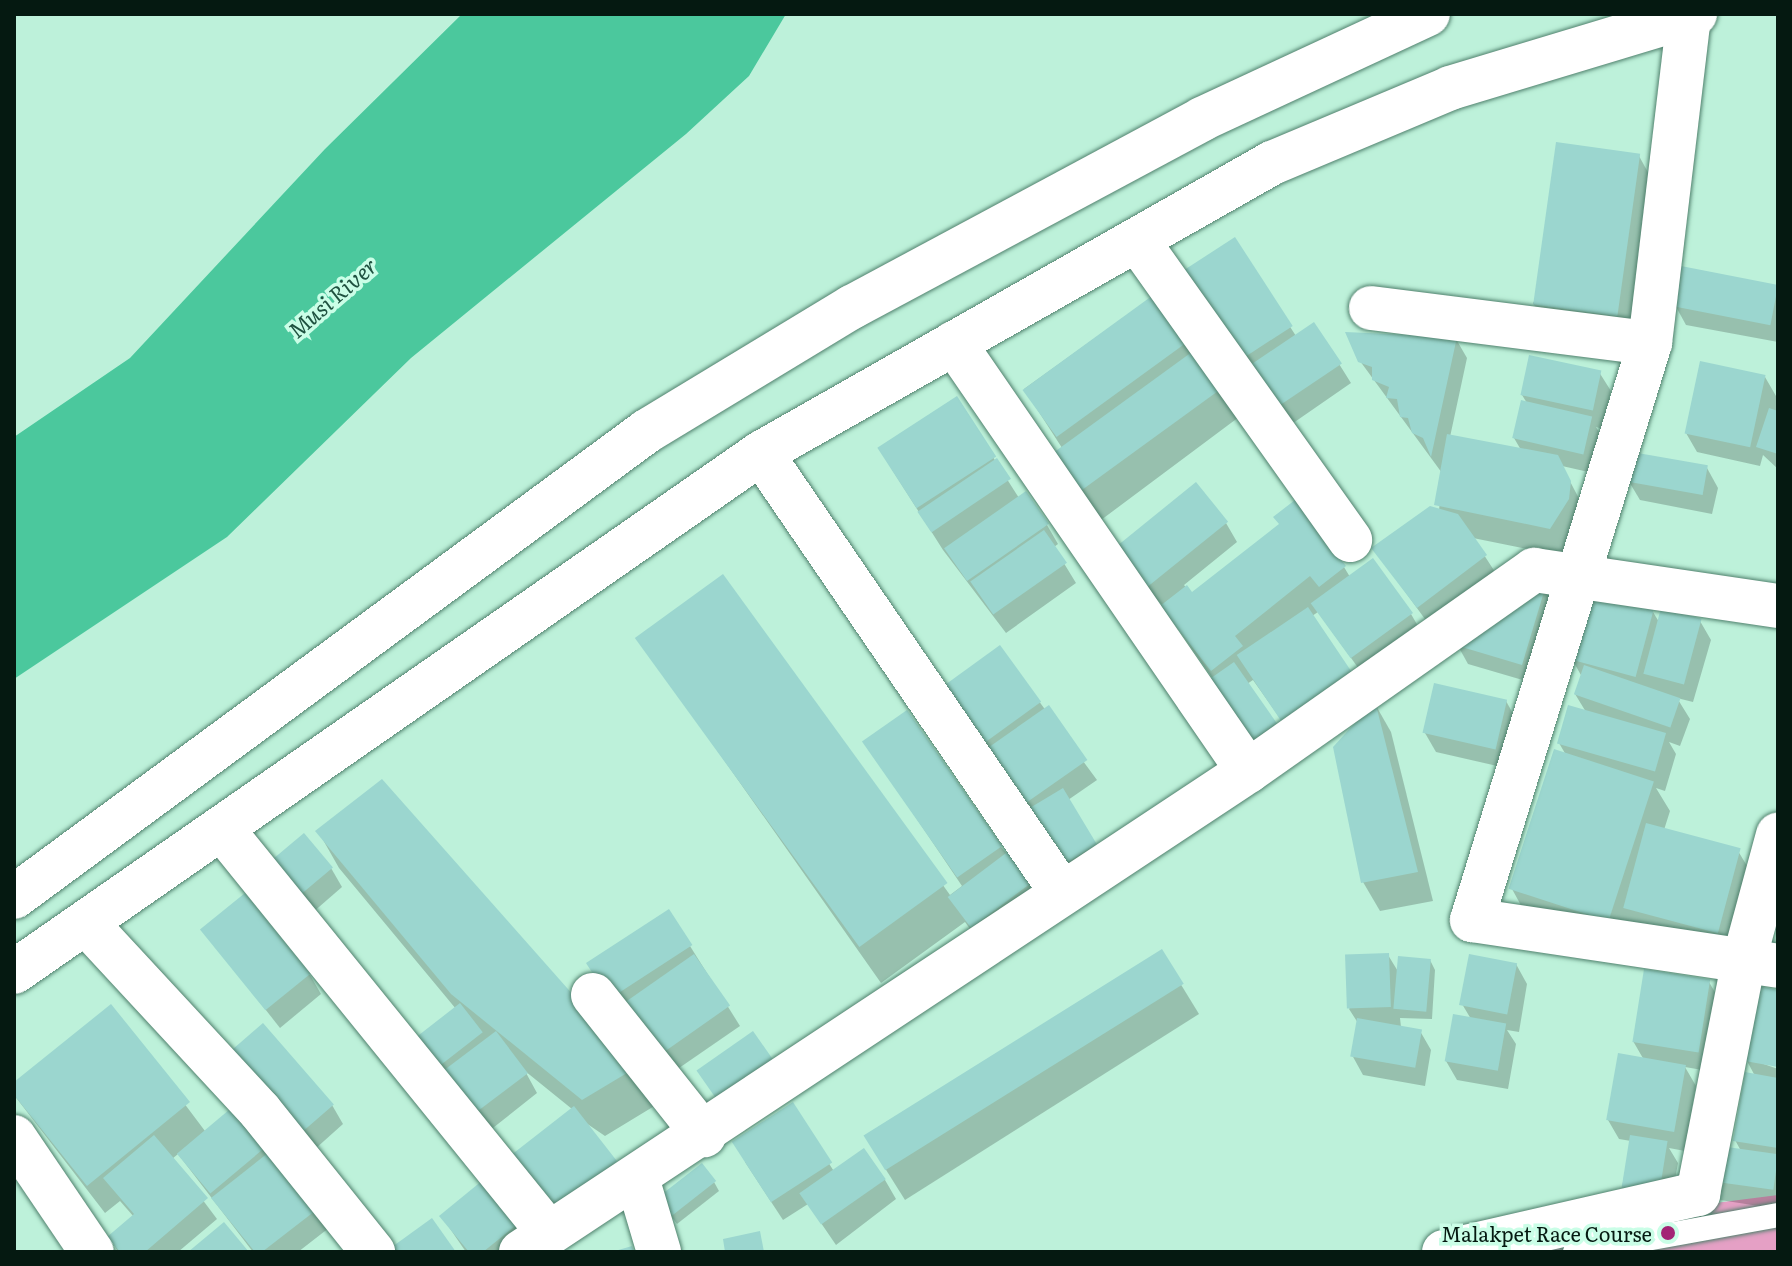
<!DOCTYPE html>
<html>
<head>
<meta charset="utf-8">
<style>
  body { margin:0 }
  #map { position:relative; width:1792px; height:1266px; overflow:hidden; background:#bdf1da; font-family:Literata,serif }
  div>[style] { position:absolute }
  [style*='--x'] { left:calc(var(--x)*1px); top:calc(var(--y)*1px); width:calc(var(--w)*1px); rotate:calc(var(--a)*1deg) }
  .green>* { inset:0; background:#e5a0c5 }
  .water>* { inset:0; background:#4bc89d }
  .shadow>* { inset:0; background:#0003 }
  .building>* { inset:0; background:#9bd6cf; transform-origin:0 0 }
  .roads { filter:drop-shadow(0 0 2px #50816d) drop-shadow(0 0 2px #50816d) }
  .service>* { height:24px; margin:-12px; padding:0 12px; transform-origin:12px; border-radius:12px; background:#fff }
  .minor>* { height:44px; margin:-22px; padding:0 22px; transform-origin:22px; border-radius:22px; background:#fff }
  .tertiary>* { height:44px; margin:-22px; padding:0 22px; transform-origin:22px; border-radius:22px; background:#fff }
  .dots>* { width:22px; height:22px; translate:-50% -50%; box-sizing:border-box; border:4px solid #cafee7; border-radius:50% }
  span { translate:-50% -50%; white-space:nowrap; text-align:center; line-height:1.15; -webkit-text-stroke:7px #cafee7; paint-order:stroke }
  .poi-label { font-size:20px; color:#051911 }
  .right { translate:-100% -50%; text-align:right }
  .water-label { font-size:22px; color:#1f5240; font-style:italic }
  .frame { position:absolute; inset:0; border:16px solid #051911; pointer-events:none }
</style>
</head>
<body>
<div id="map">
  <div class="green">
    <div style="clip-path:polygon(1778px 1195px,1778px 1252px,1488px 1252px,1629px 1214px)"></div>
  </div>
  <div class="water">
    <div style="clip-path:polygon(462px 14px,786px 14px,749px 76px,686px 134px,411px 358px,227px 537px,14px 679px,14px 437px,130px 358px,325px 149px)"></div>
  </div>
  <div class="shadow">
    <div style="clip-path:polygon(1639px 156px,1655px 185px,1631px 343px,1550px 332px,1533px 303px)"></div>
    <div style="clip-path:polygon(1234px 240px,1296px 336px,1314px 324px,1351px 383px,1286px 428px,1186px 271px)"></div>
    <div style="clip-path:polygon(1778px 287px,1778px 342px,1686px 325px,1675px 305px)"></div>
    <div style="clip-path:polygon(1155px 295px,1239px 417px,1101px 520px,1074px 484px,1064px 451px,1024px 389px)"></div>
    <div style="clip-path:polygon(1456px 339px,1467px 358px,1450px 437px,1521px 450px,1514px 438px,1527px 403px,1522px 395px,1599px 372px,1611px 391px,1603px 429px,1596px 427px,1602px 437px,1593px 473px,1562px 466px,1586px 512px,1566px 557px,1473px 538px,1497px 575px,1430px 626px,1374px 549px,1439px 511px,1442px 473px,1360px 361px)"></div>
    <div style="clip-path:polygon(1765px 377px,1776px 396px,1778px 469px,1763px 455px,1760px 466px,1697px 452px,1686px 433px)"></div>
    <div style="clip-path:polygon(956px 399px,1019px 498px,1047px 525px,1058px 544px,1054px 547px,1076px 583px,1006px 633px,943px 550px,891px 468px)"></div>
    <div style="clip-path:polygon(1707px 468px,1718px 488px,1712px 514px,1640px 500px,1628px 480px)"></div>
    <div style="clip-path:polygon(1226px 523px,1237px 542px,1184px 585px,1192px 595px,1344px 567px,1350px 577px,1411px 614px,1422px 633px,1364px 676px,1318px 612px,1312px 616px,1282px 721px,1253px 680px,1247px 684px,1276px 725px,1256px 765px,1213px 679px,1161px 604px,1128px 569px)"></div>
    <div style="clip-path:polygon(722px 577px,950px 895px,962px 886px,865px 742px,1001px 847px,1046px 898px,981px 944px,965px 922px,881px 983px,638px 638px)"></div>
    <div style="clip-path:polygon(1545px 588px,1556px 606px,1533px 683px,1468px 664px,1458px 646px)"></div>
    <div style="clip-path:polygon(1653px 612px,1659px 622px,1700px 621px,1711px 640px,1693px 702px,1677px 698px,1690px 719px,1680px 746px,1669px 742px,1676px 754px,1665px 791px,1656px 788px,1670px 811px,1664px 830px,1738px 851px,1755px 879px,1731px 962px,1528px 918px,1512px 889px,1566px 755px,1559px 743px,1586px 712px,1575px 694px,1582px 677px,1572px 659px)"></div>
    <div style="clip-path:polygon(999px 647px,1097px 780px,1068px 800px,1106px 864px,1068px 887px,955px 706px)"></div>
    <div style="clip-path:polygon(1506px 701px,1517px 721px,1506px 768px,1436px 752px,1425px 733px)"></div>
    <div style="clip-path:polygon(1375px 704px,1391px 732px,1433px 901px,1380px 911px,1363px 882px)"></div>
    <div style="clip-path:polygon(382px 782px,656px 1105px,605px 1136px,583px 1121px,627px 1182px,559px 1234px,572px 1109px,525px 1071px,537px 1093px,484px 1135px,420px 1065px,456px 1009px,339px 868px,318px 831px)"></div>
    <div style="clip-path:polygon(331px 868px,342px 887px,304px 920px,276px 890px)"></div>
    <div style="clip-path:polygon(203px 930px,310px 975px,321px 994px,280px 1028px)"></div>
    <div style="clip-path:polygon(690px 946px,740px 1026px,666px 1077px,599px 982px)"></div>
    <div style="clip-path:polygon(1161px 952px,1199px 1014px,905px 1200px,883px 1165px)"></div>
    <div style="clip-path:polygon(1388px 955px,1399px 973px,1430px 960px,1435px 970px,1432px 1019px,1400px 1018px,1401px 1027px,1420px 1031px,1431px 1050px,1425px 1086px,1363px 1075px,1352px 1055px,1358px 1023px,1349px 1009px)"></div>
    <div style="clip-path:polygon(1516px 964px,1527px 984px,1519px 1032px,1507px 1030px,1516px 1044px,1508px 1089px,1457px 1080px,1446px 1061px,1471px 1019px,1462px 1004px)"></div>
    <div style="clip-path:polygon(1709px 982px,1720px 1001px,1708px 1071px,1685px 1067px,1696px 1086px,1685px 1151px,1669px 1148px,1678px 1163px,1669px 1213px,1634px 1207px,1622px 1187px,1631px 1141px,1619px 1139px,1608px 1120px,1644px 1060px,1633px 1041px)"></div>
    <div style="clip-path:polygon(1778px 992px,1778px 1065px,1758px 1062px,1778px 1069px,1778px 1209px,1720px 1200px,1709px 1181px,1741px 1151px,1735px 1140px,1755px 1076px,1747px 1061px)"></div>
    <div style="clip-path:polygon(111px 1006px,205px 1131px,242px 1101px,334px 1224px,298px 1252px,253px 1252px,178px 1154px,172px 1159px,217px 1219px,178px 1252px,118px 1252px,110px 1237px,134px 1217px,120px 1201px,105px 1213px,14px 1095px,14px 1084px)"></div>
    <div style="clip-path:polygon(235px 1078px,332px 1105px,343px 1124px,305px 1158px)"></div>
    <div style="clip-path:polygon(792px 1105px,835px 1173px,885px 1180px,896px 1199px,836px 1245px,808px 1204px,783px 1220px,745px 1162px)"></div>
    <div style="clip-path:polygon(714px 1182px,719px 1191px,677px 1224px,665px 1208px)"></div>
    <div style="clip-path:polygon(528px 1215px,517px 1252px,466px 1252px,442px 1217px)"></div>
  </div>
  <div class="building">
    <div style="left:1556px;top:142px;width:85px;height:164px;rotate:8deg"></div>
    <div style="left:1235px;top:237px;width:106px;height:62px;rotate:57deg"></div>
    <div style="left:1681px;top:266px;width:99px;height:41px;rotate:11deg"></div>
    <div style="left:1156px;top:293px;width:58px;height:165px;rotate:54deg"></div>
    <div style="left:1314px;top:322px;width:50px;height:83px;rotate:56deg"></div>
    <div style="clip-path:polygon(1345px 332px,1457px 337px,1431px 457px,1423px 438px,1412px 433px,1408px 418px,1400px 417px,1397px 399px,1386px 398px,1389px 387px,1372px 380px,1372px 367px,1358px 362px)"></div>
    <div style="left:1196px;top:349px;width:47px;height:176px;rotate:54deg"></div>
    <div style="left:1529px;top:355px;width:74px;height:41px;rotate:12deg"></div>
    <div style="left:1700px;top:361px;width:67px;height:74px;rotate:12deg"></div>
    <div style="left:957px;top:396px;width:72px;height:95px;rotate:57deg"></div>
    <div style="left:1521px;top:400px;width:73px;height:39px;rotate:13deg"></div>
    <div style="clip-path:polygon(1769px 408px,1778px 411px,1778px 454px,1756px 447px)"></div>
    <div style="clip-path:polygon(1447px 434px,1558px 455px,1571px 481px,1569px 499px,1550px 529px,1434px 505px)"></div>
    <div style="left:1632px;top:452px;width:77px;height:30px;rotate:10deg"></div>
    <div style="left:997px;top:458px;width:25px;height:96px;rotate:56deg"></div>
    <div style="left:1196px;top:482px;width:51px;height:106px;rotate:51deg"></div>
    <div style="left:1026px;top:491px;width:40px;height:100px;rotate:55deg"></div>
    <div style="clip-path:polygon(1295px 500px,1346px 566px,1319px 587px,1310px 576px,1235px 636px,1243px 646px,1211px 671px,1160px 606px,1187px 585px,1192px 592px,1279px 524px,1273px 517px)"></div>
    <div style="clip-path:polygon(1430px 506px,1458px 514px,1487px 555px,1417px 608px,1371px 548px)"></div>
    <div style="left:1044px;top:530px;width:40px;height:90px;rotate:55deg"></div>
    <div style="left:1373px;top:558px;width:68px;height:77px;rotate:54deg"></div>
    <div style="left:723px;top:574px;width:382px;height:109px;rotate:54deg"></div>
    <div style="clip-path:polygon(1546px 585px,1522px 665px,1455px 645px)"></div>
    <div style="left:1589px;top:592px;width:67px;height:70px;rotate:15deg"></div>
    <div style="left:1308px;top:607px;width:81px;height:86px;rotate:56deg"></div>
    <div style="left:1661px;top:608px;width:42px;height:68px;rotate:15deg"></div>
    <div style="left:1000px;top:645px;width:70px;height:72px;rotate:54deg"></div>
    <div style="left:1234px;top:662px;width:75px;height:41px;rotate:55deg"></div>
    <div style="left:1584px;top:665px;width:102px;height:31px;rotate:19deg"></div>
    <div style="left:1434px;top:683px;width:75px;height:51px;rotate:13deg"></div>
    <div style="clip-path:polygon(1375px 701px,1418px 872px,1361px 883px,1333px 747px)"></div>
    <div style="left:1049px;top:705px;width:67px;height:80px;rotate:55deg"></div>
    <div style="left:1568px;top:705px;width:102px;height:40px;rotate:16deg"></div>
    <div style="left:907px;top:710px;width:166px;height:55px;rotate:55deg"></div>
    <div style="left:1554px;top:749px;width:105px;height:147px;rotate:18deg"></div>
    <div style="clip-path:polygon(382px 779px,637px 1067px,582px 1100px,451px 994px,315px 831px)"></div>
    <div style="left:1063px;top:788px;width:66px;height:49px;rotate:59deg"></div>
    <div style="left:1646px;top:823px;width:98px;height:88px;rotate:15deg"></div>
    <div style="left:304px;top:833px;width:45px;height:56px;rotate:50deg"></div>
    <div style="left:1014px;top:847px;width:39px;height:83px;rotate:53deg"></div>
    <div style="left:245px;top:893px;width:104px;height:58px;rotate:51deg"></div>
    <div style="left:669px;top:909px;width:43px;height:99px;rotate:57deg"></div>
    <div style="left:1162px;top:949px;width:41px;height:352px;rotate:58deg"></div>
    <div style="left:1389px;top:953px;width:54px;height:44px;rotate:88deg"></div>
    <div style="left:694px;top:954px;width:63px;height:92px;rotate:55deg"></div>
    <div style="left:1469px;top:954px;width:49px;height:52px;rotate:11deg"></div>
    <div style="left:1398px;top:956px;width:33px;height:53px;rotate:5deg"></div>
    <div style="left:1644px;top:969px;width:67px;height:74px;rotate:9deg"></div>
    <div style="clip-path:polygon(1758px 986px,1778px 990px,1778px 1067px,1745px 1061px)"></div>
    <div style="left:460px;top:1003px;width:37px;height:68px;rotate:52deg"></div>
    <div style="clip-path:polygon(111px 1004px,190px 1102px,87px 1186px,14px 1095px,14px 1082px)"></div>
    <div style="left:1453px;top:1014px;width:54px;height:48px;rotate:10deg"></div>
    <div style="left:1357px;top:1018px;width:66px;height:39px;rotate:10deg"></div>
    <div style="left:263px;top:1023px;width:108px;height:55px;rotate:49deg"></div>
    <div style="left:496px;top:1031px;width:53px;height:71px;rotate:53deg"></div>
    <div style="left:753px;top:1031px;width:39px;height:69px;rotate:55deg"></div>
    <div style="left:1618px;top:1053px;width:69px;height:68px;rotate:10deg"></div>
    <div style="clip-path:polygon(1745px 1072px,1778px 1078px,1778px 1148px,1733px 1141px)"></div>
    <div style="left:242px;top:1099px;width:52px;height:85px;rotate:50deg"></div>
    <div style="left:793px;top:1102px;width:72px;height:73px;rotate:57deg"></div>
    <div style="left:574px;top:1106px;width:70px;height:90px;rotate:52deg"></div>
    <div style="clip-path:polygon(154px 1135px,208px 1198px,145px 1252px,120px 1252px,107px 1237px,134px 1214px,103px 1178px)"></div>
    <div style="left:1630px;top:1135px;width:38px;height:54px;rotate:9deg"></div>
    <div style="clip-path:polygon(278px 1145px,324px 1204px,262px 1252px,255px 1252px,211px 1198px)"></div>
    <div style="left:1713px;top:1145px;width:66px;height:36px;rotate:8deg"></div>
    <div style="left:864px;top:1148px;width:38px;height:79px;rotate:55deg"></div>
    <div style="left:702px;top:1163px;width:23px;height:57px;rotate:52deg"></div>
    <div style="clip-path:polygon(494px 1171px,530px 1214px,483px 1252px,469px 1252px,439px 1216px)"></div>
    <div style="clip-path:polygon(432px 1218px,456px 1252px,385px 1252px)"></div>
    <div style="clip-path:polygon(224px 1222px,249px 1252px,188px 1252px)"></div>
    <div style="clip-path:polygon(760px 1231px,764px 1252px,725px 1252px,723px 1239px)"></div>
    <div style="clip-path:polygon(632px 1246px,634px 1252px,615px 1252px,615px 1251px)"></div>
  </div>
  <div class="roads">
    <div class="service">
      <div style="--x:1575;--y:1252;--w:206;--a:-10.3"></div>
    </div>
    <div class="minor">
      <div style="--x:1689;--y:16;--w:329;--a:96.8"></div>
      <div style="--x:1650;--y:343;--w:604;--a:107.14"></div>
      <div style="--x:1472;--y:920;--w:309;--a:8.5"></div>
      <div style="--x:1137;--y:240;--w:368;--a:54.6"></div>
      <div style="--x:1371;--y:308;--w:281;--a:7.2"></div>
      <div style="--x:954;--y:343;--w:519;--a:55.51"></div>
      <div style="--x:761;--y:453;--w:529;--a:55.62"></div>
      <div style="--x:222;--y:829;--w:520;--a:51.01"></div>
      <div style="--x:86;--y:923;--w:256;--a:47.2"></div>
      <div style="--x:260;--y:1111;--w:181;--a:51.3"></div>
      <div style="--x:593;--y:995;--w:179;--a:51.6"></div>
      <div style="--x:14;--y:1137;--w:139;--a:55.9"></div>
      <div style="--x:637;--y:1178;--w:77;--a:73.4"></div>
      <div style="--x:521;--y:1252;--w:872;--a:-33.49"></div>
      <div style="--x:1248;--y:771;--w:350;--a:-35.1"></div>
      <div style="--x:1534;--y:570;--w:247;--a:8.4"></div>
      <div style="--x:1444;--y:1252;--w:261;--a:-12.9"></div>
      <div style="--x:1698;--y:1194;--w:238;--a:-78.9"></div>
      <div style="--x:1744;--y:960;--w:130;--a:-74.8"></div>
    </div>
    <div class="tertiary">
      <div style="--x:14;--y:897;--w:786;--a:-36.36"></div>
      <div style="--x:647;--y:431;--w:240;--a:-31.2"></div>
      <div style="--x:852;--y:307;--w:397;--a:-28.2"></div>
      <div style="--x:1202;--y:119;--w:249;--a:-24.9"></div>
      <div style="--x:14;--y:972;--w:910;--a:-34.79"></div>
      <div style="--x:761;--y:453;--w:588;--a:-29.58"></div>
      <div style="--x:1272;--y:163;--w:193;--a:-22.8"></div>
      <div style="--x:1450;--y:88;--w:256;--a:-16.8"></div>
    </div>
  </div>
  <div class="dots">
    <div style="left:1668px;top:1233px;background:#a32475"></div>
  </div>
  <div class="poi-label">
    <span class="right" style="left:1652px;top:1233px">Malakpet Race Course</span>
  </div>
  <div class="water-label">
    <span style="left:332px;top:297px;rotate:-41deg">Musi River</span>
  </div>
  <div class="frame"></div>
</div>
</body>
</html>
